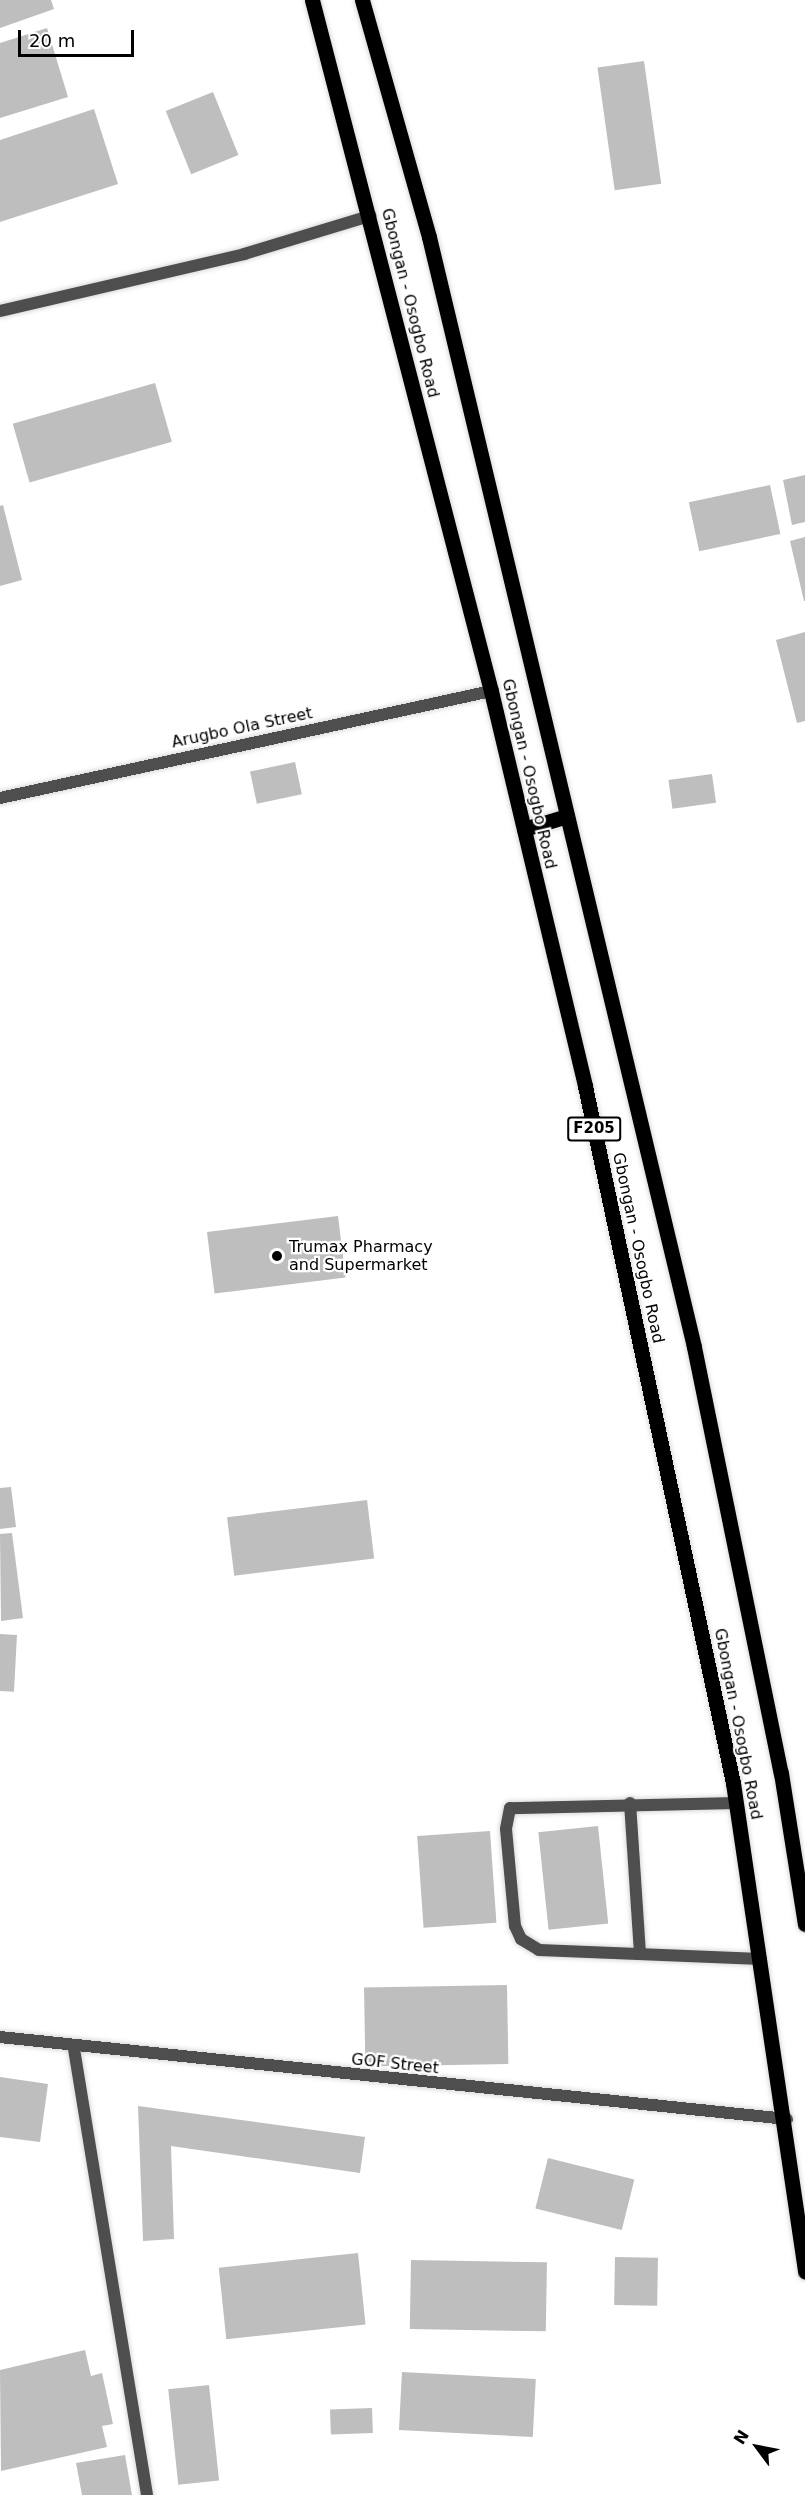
<!DOCTYPE html>
<html>
<head>
<meta charset="utf-8">
<style>
  body { margin:0 }
  #map { position:relative; width:805px; height:2495px; overflow:hidden; background:#fff; font-family:"DejaVu Sans",sans-serif }
  div>[style] { position:absolute }
  [style*='--x'] { left:calc(var(--x)*1px); top:calc(var(--y)*1px); width:calc(var(--w)*1px); rotate:calc(var(--a)*1deg) }
  .building>* { inset:0; background:#bebebe; transform-origin:0 0 }
  .roads { filter:drop-shadow(0 0 2px #dbdbdb) drop-shadow(0 0 2px #dbdbdb) }
  .service>* { height:12px; margin:-6px; padding:0 6px; transform-origin:6px; border-radius:6px; background:#4e4e4e }
  .minor>* { height:12px; margin:-6px; padding:0 6px; transform-origin:6px; border-radius:6px; background:#4e4e4e }
  .primary>* { height:15px; margin:-7.5px; padding:0 7.5px; transform-origin:7.5px; border-radius:7.5px; background:#000 }
  .dots>* { width:16px; height:16px; translate:-50% -50%; box-sizing:border-box; border:3px solid #fff; border-radius:50% }
  span { translate:-50% -50%; white-space:nowrap; text-align:center; line-height:1.15; -webkit-text-stroke:4.5px #fff; paint-order:stroke }
  .shield-label span { padding:2px 4px; background:#fff; border:2px solid; border-radius:4px; -webkit-text-stroke-width:0 }
  .shield-label { font-size:15px; color:#000; font-weight:700 }
  .street-label { font-size:16px; color:#000 }
  .poi-label { font-size:16px; color:#000 }
  .left { translate:0 -50%; text-align:left }
  .north { position:absolute; left:727px; top:2417px; width:60px; height:60px; -webkit-text-stroke:4px #fff; paint-order:stroke; rotate:302deg; font-size:16px; font-weight:700; line-height:24px; text-align:center; color:#000 }
  .north::after { content:''; display:block; margin:auto; width:21px; height:27px; background:#000; clip-path:polygon(50% 0,100% 100%,50% 72%,0 100%) }
  .scale { position:absolute; left:18px; top:30px; width:116px; height:27px; box-sizing:border-box; border:3px solid #000; border-top:0; padding-left:8px; font-size:18px; line-height:21px; white-space:nowrap; color:#000; -webkit-text-stroke:4px #fff; paint-order:stroke }
</style>
</head>
<body>
<div id="map">
  <div class="building">
    <div style="clip-path:polygon(0 0,51px 0,54px 9px,0 28px)"></div>
    <div style="clip-path:polygon(47px 28px,68px 97px,0 118px,0 43px)"></div>
    <div style="left:644px;top:61px;width:124px;height:47px;rotate:82deg"></div>
    <div style="left:213px;top:92px;width:68px;height:51px;rotate:68deg"></div>
    <div style="clip-path:polygon(94px 109px,118px 184px,0 222px,0 140px)"></div>
    <div style="left:155px;top:383px;width:61px;height:148px;rotate:74deg"></div>
    <div style="clip-path:polygon(805px 475px,805px 522px,792px 525px,783px 480px)"></div>
    <div style="left:770px;top:485px;width:50px;height:83px;rotate:78deg"></div>
    <div style="clip-path:polygon(3px 505px,22px 580px,0 586px,0 506px)"></div>
    <div style="clip-path:polygon(805px 537px,805px 601px,804px 601px,790px 541px)"></div>
    <div style="clip-path:polygon(805px 632px,805px 721px,797px 723px,776px 640px)"></div>
    <div style="left:295px;top:762px;width:33px;height:46px;rotate:78deg"></div>
    <div style="left:712px;top:774px;width:29px;height:44px;rotate:82deg"></div>
    <div style="left:338px;top:1216px;width:62px;height:132px;rotate:83deg"></div>
    <div style="clip-path:polygon(11px 1487px,16px 1527px,0 1529px,0 1488px)"></div>
    <div style="left:367px;top:1500px;width:59px;height:141px;rotate:83deg"></div>
    <div style="clip-path:polygon(12px 1533px,23px 1618px,1px 1621px,0 1534px)"></div>
    <div style="left:0;top:1634px;width:17px;height:57px;rotate:3deg"></div>
    <div style="left:598px;top:1826px;width:98px;height:60px;rotate:84deg"></div>
    <div style="left:490px;top:1831px;width:92px;height:73px;rotate:86deg"></div>
    <div style="left:507px;top:1985px;width:79px;height:143px;rotate:89deg"></div>
    <div style="clip-path:polygon(0 2077px,48px 2084px,40px 2142px,0 2137px)"></div>
    <div style="clip-path:polygon(138px 2106px,365px 2137px,360px 2173px,171px 2146px,174px 2239px,143px 2241px)"></div>
    <div style="left:548px;top:2158px;width:89px;height:52px;rotate:14deg"></div>
    <div style="left:358px;top:2253px;width:72px;height:140px;rotate:84deg"></div>
    <div style="left:615px;top:2257px;width:43px;height:48px;rotate:1deg"></div>
    <div style="left:411px;top:2260px;width:136px;height:69px;rotate:1deg"></div>
    <div style="clip-path:polygon(85px 2350px,91px 2376px,102px 2373px,113px 2424px,102px 2426px,107px 2447px,1px 2471px,0 2370px)"></div>
    <div style="left:402px;top:2372px;width:134px;height:58px;rotate:3deg"></div>
    <div style="left:209px;top:2385px;width:96px;height:41px;rotate:84deg"></div>
    <div style="left:372px;top:2408px;width:25px;height:42px;rotate:88deg"></div>
    <div style="clip-path:polygon(125px 2455px,132px 2495px,82px 2495px,76px 2463px)"></div>
  </div>
  <div class="roads">
    <div class="service">
      <div style="--x:630;--y:1803;--w:151;--a:86.2"></div>
      <div style="--x:736;--y:1803;--w:226;--a:178.7"></div>
      <div style="--x:510;--y:1808;--w:21;--a:101"></div>
      <div style="--x:506;--y:1829;--w:97;--a:84.7"></div>
      <div style="--x:515;--y:1926;--w:14;--a:65"></div>
      <div style="--x:521;--y:1939;--w:21;--a:31"></div>
      <div style="--x:539;--y:1950;--w:222;--a:2.3"></div>
    </div>
    <div class="minor">
      <div style="--x:0;--y:311;--w:251;--a:-13.1"></div>
      <div style="--x:244;--y:254;--w:132;--a:-16.8"></div>
      <div style="--x:0;--y:798;--w:503;--a:-12.29"></div>
      <div style="--x:0;--y:2037;--w:791;--a:5.95"></div>
      <div style="--x:74;--y:2049;--w:452;--a:80.7"></div>
    </div>
    <div class="primary">
      <div style="--x:312;--y:0;--w:714;--a:75.48"></div>
      <div style="--x:491;--y:691;--w:406;--a:76.6"></div>
      <div style="--x:585;--y:1086;--w:713;--a:78.01"></div>
      <div style="--x:733;--y:1783;--w:494;--a:81.6"></div>
      <div style="--x:362;--y:0;--w:246;--a:74.2"></div>
      <div style="--x:429;--y:237;--w:1141;--a:76.57"></div>
      <div style="--x:694;--y:1347;--w:435;--a:78.5"></div>
      <div style="--x:781;--y:1773;--w:153;--a:81"></div>
      <div style="--x:524;--y:829;--w:45;--a:-16.8"></div>
    </div>
  </div>
  <div class="dots">
    <div style="left:277px;top:1256px;background:#000"></div>
  </div>
  <div class="shield-label">
    <span style="left:594px;top:1129px">F205</span>
  </div>
  <div class="street-label">
    <span style="left:410px;top:303px;rotate:76deg">Gbongan - Osogbo Road</span>
    <span style="left:242px;top:728px;rotate:-12deg">Arugbo Ola Street</span>
    <span style="left:529px;top:774px;rotate:77deg">Gbongan - Osogbo Road</span>
    <span style="left:638px;top:1248px;rotate:78deg">Gbongan - Osogbo Road</span>
    <span style="left:738px;top:1724px;rotate:79deg">Gbongan - Osogbo Road</span>
    <span style="left:395px;top:2064px;rotate:6deg">GOF Street</span>
  </div>
  <div class="poi-label">
    <span class="left" style="left:289px;top:1256px">Trumax Pharmacy<br>and Supermarket</span>
  </div>
  <div class="north">N</div>
  <div class="scale">20 m</div>
</div>
</body>
</html>
